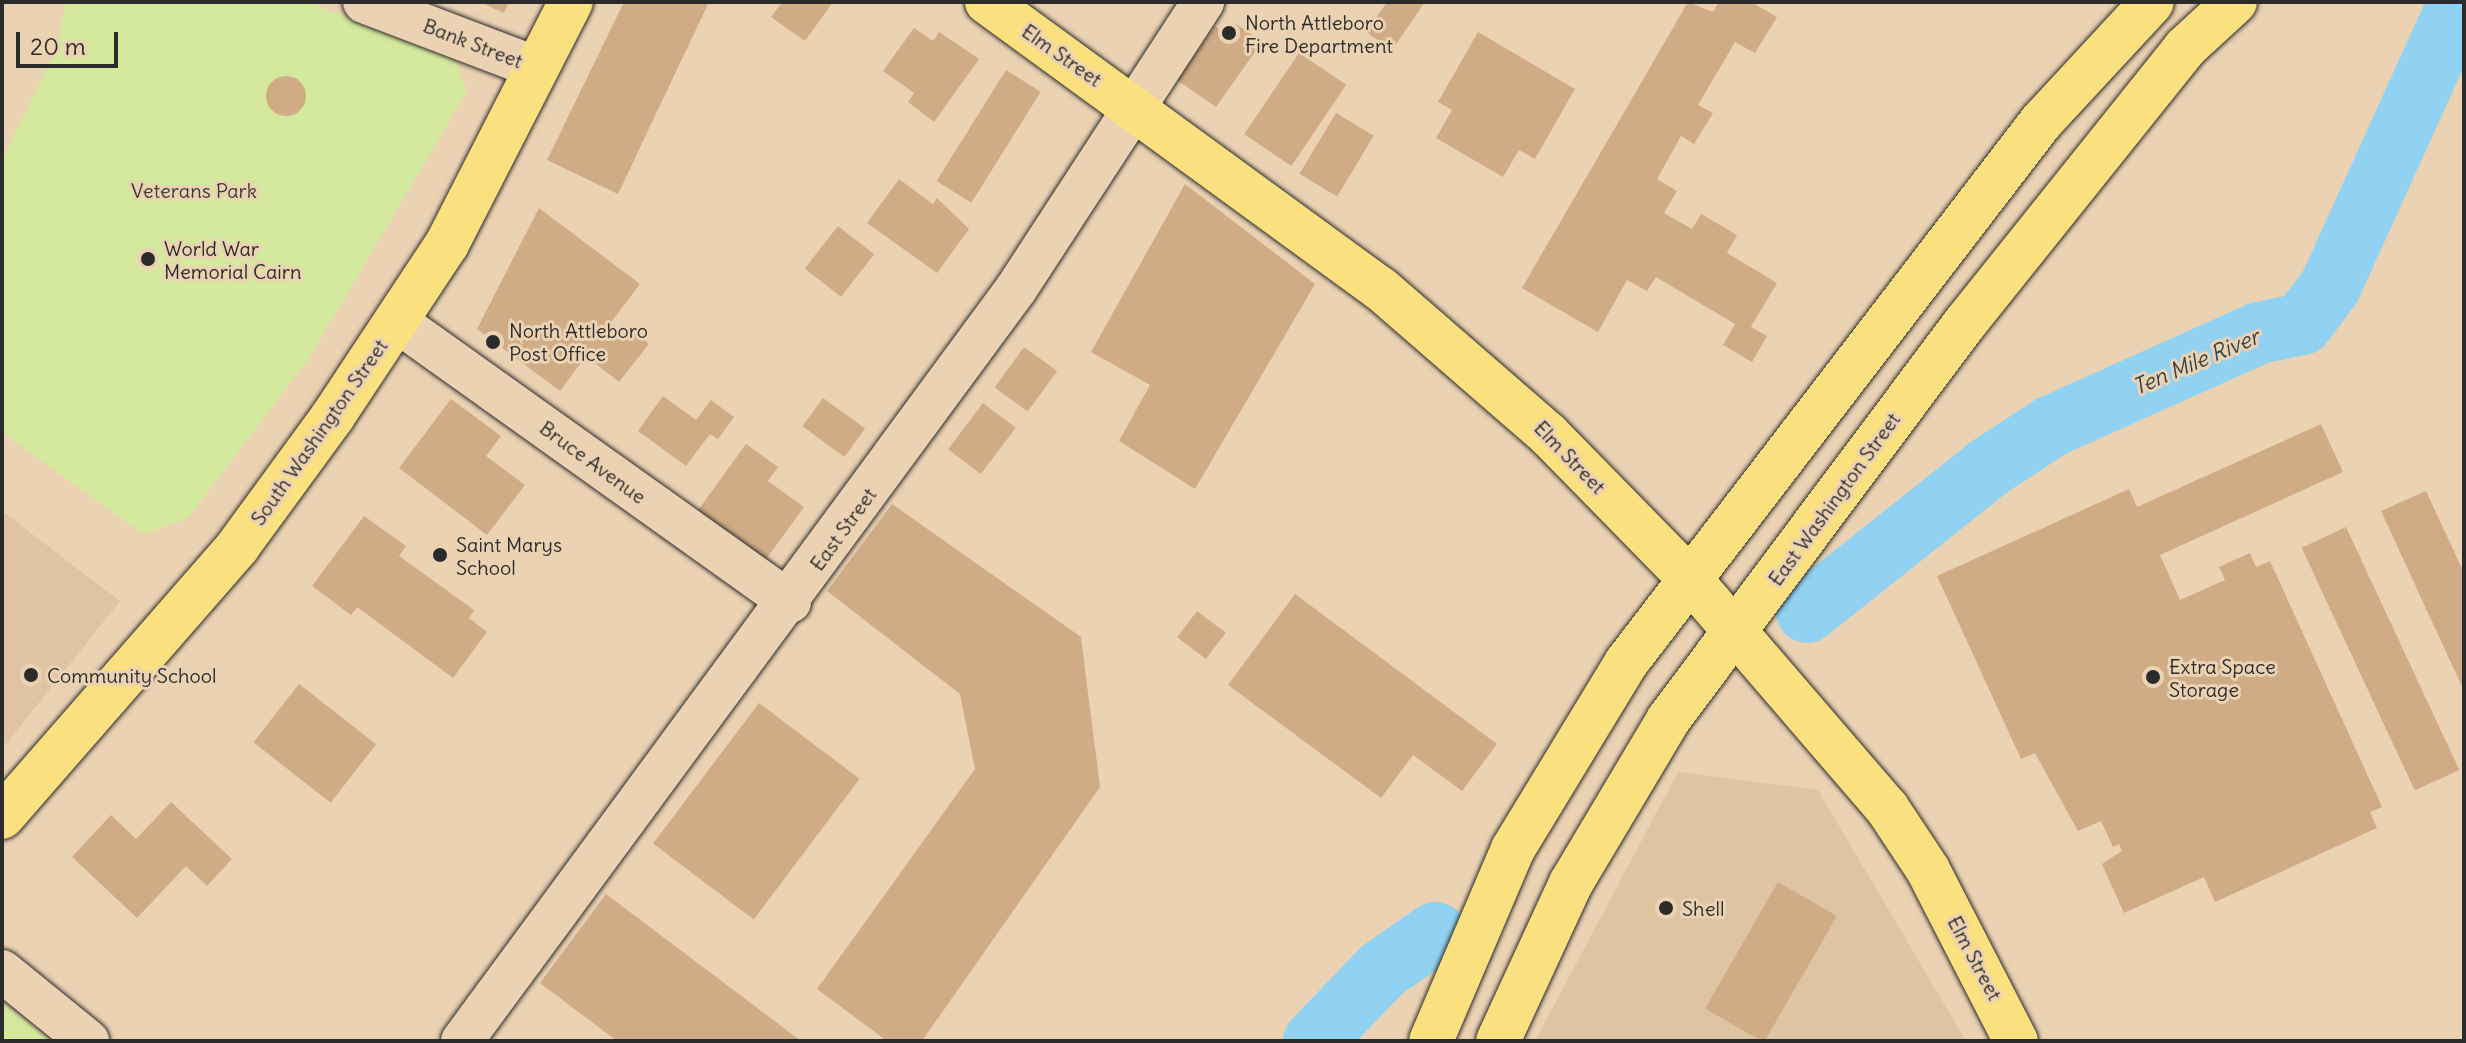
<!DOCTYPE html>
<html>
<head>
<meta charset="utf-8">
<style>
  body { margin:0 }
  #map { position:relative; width:2466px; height:1043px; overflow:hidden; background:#ebd2b3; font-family:Delius,sans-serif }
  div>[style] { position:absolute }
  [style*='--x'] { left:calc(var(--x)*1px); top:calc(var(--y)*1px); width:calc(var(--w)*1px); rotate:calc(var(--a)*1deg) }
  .built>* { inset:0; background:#dfc4a4 }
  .green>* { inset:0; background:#d4e99d }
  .river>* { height:62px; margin:-31px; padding:0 31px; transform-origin:31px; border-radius:31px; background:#91d2f2 }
  .building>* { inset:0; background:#d0ac86; transform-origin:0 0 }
  .round { border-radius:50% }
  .roads { filter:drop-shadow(0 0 2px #2b2b2b) drop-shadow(0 0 2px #2b2b2b) }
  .minor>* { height:42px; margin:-21px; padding:0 21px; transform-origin:21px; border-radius:21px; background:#ebd2b3 }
  .major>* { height:44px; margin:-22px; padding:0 22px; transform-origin:22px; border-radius:22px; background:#fbe080 }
  .dots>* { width:22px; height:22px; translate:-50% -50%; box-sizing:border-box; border:4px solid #ebd2b3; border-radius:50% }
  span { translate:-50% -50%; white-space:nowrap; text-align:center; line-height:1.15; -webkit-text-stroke:6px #ebd2b3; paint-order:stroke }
  .poi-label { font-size:20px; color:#2b2b2b }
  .left { translate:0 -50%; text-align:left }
  .street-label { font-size:20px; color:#2b2b2b }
  .park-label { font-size:20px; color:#3c3e36 }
  .water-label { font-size:22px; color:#3a4449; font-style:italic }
  .frame { position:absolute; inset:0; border:4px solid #2b2b2b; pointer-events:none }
  .scale { position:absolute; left:16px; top:32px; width:102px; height:36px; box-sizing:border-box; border:4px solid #2b2b2b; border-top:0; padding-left:10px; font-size:24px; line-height:28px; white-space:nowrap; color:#2b2b2b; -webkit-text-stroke:6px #ebd2b3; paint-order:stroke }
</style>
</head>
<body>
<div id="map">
  <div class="built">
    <div style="clip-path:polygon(2px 511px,120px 601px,2px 749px)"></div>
    <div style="clip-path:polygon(1678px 772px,1818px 790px,1966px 1041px,1535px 1041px)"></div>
  </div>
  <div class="green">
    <div style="clip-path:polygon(66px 2px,305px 2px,453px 55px,467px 91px,308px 360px,187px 519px,143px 534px,2px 432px,2px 160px,58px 45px)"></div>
    <div style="clip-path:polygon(2px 1002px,50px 1041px,2px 1041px)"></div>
  </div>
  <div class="river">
    <div style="--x:1807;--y:612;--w:233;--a:-38.5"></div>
    <div style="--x:1989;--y:467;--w:75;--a:-33.1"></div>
    <div style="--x:2052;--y:426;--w:227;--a:-24.2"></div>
    <div style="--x:2259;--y:333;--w:44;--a:-11.8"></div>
    <div style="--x:2302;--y:324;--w:46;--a:-52.9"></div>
    <div style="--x:2330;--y:287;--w:305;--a:-65.6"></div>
    <div style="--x:1314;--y:1041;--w:98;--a:-46.2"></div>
    <div style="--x:1382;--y:970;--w:65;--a:-34.9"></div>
  </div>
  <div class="building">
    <div style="clip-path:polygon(480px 2px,509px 2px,504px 13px)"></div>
    <div style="clip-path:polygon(624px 2px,708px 4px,618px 194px,547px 160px)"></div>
    <div style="clip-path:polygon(782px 2px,833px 2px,805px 41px,771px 17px)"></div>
    <div style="clip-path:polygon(1387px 2px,1425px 2px,1392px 50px,1366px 32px)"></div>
    <div style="clip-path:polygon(1688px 2px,1713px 12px,1719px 2px,1751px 2px,1777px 17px,1755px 53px,1735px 42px,1698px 105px,1713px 113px,1694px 144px,1681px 136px,1657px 179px,1677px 191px,1664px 213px,1692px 229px,1701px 214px,1737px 235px,1727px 253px,1777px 283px,1751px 327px,1767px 336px,1752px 362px,1723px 345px,1735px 324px,1656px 277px,1647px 291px,1627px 280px,1598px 332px,1522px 288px)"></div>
    <div style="clip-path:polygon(1235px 23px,1262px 42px,1216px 107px,1177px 80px,1215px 26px,1227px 35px)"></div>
    <div style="clip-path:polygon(914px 28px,933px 41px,939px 32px,979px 59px,934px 122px,908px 102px,914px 93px,883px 71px)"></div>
    <div style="clip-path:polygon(1478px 32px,1575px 89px,1535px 159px,1519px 150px,1503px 177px,1436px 138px,1452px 110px,1438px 102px)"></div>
    <div style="left:1299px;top:53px;width:57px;height:98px;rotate:34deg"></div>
    <div style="left:1006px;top:70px;width:41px;height:131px;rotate:32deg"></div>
    <div class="round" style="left:266px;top:76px;width:40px;height:40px"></div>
    <div style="left:1336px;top:113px;width:44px;height:71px;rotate:31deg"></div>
    <div style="clip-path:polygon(899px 179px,933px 204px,937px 198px,969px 229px,937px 273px,867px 223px)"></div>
    <div style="clip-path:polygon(1185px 184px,1315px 284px,1195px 489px,1119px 441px,1150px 385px,1091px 352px)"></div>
    <div style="clip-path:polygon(539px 208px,640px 284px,609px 325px,617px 332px,623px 324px,649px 344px,619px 382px,596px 364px,601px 357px,591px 349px,560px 391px,477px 329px)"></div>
    <div style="left:838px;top:226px;width:46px;height:54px;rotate:38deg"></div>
    <div style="left:1024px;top:347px;width:41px;height:50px;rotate:36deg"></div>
    <div style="clip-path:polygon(663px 396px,696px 420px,711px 400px,734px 417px,718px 439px,710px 434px,686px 466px,638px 431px)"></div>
    <div style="left:823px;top:398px;width:52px;height:35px;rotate:36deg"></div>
    <div style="clip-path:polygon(451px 399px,501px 436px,486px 456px,525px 485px,487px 535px,399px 468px)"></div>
    <div style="left:983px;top:403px;width:41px;height:58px;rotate:37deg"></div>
    <div style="clip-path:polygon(2321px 424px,2343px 472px,2160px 555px,2180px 600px,2225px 580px,2219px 567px,2250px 553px,2256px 567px,2270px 561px,2382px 807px,2370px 812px,2377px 828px,2215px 902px,2204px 877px,2124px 913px,2102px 864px,2122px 851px,2119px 844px,2113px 847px,2101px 821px,2078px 831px,2035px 753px,2021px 759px,1937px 576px,2129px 489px,2137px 507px)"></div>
    <div style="clip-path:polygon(746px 444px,778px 467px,768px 481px,804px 507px,764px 562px,696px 513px)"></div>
    <div style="clip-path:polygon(2426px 491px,2464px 573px,2464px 691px,2381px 511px)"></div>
    <div style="clip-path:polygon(892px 504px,1081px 637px,1100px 787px,922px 1041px,887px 1041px,817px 989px,975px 769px,960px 694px,827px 591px)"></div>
    <div style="clip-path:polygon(364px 516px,406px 546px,399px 556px,474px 610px,469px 618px,487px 632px,453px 678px,357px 607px,351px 615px,312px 586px)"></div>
    <div style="left:2346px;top:527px;width:268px;height:49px;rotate:65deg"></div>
    <div style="clip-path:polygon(1295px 594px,1497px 744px,1462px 791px,1413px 755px,1381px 798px,1228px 685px)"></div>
    <div style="left:1197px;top:611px;width:36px;height:33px;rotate:37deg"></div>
    <div style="left:299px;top:684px;width:98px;height:74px;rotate:38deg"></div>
    <div style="left:759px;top:703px;width:126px;height:176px;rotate:37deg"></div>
    <div style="clip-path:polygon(171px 802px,232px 859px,207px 886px,186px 866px,137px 918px,72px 857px,111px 815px,136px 839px)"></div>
    <div style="left:1778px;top:882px;width:68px;height:146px;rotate:30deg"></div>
    <div style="clip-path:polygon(606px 894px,801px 1041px,617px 1041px,540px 983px)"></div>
  </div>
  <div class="roads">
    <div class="minor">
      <div style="--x:364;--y:2;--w:185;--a:20.9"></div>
      <div style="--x:396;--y:321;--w:484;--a:35.5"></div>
      <div style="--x:2;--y:971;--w:111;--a:39.1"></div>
      <div style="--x:462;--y:1041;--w:934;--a:-53.62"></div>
      <div style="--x:1016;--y:289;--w:343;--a:-56.9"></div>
    </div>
    <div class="major">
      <div style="--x:987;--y:2;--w:487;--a:36.1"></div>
      <div style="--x:1381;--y:289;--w:221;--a:41"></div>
      <div style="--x:1548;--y:434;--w:202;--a:45.6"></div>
      <div style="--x:1689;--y:578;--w:303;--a:49.3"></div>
      <div style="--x:1887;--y:808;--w:74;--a:56.5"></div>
      <div style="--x:1928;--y:870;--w:192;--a:62.8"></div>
      <div style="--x:2;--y:817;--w:359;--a:-48.9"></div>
      <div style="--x:238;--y:546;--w:161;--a:-53.8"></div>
      <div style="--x:333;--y:416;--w:206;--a:-56.5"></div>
      <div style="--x:447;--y:244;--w:272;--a:-62.9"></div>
      <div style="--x:1431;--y:1041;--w:209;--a:-66.9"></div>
      <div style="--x:1513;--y:849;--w:218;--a:-58.7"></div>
      <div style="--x:1626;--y:663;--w:682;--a:-52.51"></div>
      <div style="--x:2041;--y:122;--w:163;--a:-47.2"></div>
      <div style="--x:1498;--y:1041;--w:174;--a:-65.2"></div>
      <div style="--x:1571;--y:883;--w:190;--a:-59.2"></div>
      <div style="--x:1668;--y:720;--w:496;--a:-53.2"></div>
      <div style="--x:1965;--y:323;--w:352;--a:-51.3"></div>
      <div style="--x:2185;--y:48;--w:68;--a:-42.6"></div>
    </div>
  </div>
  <div class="dots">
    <div style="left:1229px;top:33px;background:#2b2b2b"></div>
    <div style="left:148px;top:259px;background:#2b2b2b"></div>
    <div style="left:493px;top:342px;background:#2b2b2b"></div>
    <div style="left:440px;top:555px;background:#2b2b2b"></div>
    <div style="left:31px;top:675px;background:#2b2b2b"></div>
    <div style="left:2153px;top:677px;background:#2b2b2b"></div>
    <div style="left:1666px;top:908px;background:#2b2b2b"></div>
  </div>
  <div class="poi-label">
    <span class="left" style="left:1245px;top:34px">North Attleboro<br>Fire Department</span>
    <span class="left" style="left:164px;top:260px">World War<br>Memorial Cairn</span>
    <span class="left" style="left:509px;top:342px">North Attleboro<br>Post Office</span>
    <span class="left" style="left:456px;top:556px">Saint Marys<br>School</span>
    <span class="left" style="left:2169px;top:678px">Extra Space<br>Storage</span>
    <span class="left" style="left:47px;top:675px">Community School</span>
    <span class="left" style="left:1682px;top:908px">Shell</span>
  </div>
  <div class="street-label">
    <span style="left:473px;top:43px;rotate:21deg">Bank Street</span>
    <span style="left:1062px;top:55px;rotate:35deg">Elm Street</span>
    <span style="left:319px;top:432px;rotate:-55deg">South Washington Street</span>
    <span style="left:1570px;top:457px;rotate:46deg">Elm Street</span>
    <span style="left:593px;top:462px;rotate:36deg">Bruce Avenue</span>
    <span style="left:1834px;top:499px;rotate:-54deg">East Washington Street</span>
    <span style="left:843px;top:529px;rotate:-54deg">East Street</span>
    <span style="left:1975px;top:958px;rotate:62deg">Elm Street</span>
  </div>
  <div class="park-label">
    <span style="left:194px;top:190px">Veterans Park</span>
  </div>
  <div class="water-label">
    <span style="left:2196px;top:362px;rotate:-23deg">Ten Mile River</span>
  </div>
  <div class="frame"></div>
  <div class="scale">20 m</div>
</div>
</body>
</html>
